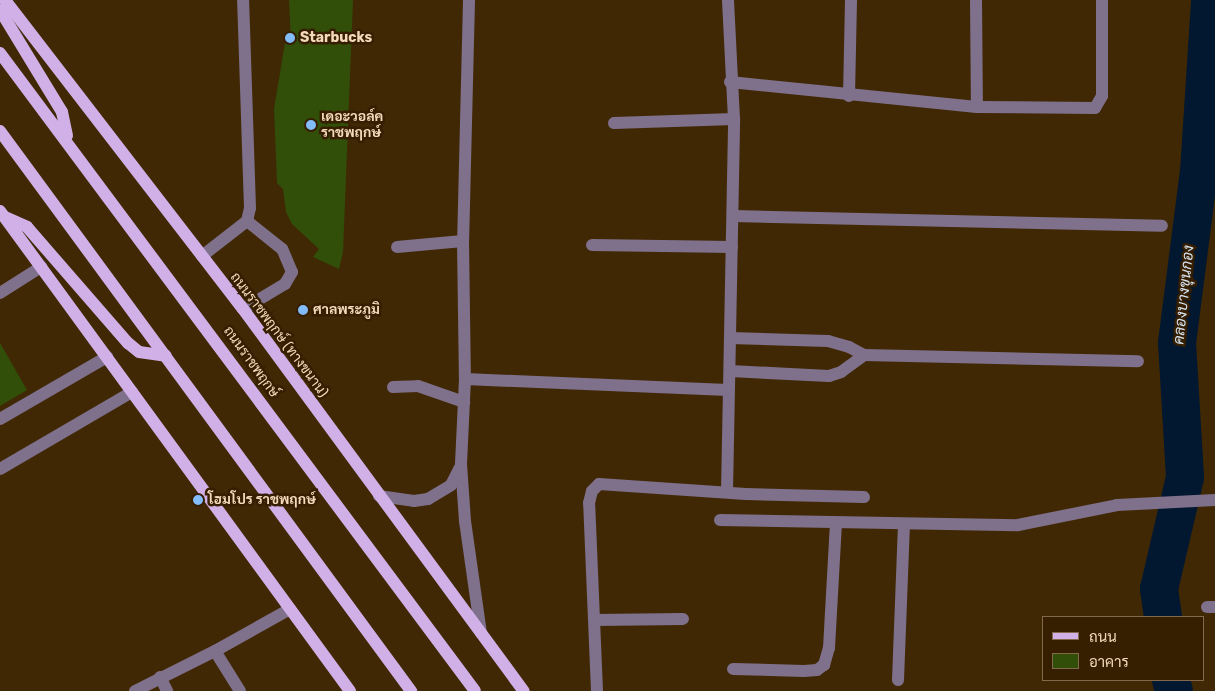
<!DOCTYPE html>
<html>
<head>
<meta charset="utf-8">
<style>
  body { margin:0 }
  #map { position:relative; width:1215px; height:691px; overflow:hidden; background:#402805; font-family:Rubik,Sarabun,sans-serif }
  div>[style] { position:absolute }
  [style*='--x'] { left:calc(var(--x)*1px); top:calc(var(--y)*1px); width:calc(var(--w)*1px); rotate:calc(var(--a)*1deg) }
  .river>* { height:38px; margin:-19px; padding:0 19px; transform-origin:19px; border-radius:19px; background:#011830 }
  .building>* { inset:0; background:#314f08 }
  .minor>* { height:12px; margin:-6px; padding:0 6px; transform-origin:6px; border-radius:6px; background:#7f708b }
  .major>* { height:12px; margin:-6px; padding:0 6px; transform-origin:6px; border-radius:6px; background:#d1b0e8 }
  .dots>* { width:14px; height:14px; translate:-50% -50%; box-sizing:border-box; border:2px solid #361e00; border-radius:50% }
  span { translate:-50% -50%; white-space:nowrap; text-align:center; line-height:1.15; -webkit-text-stroke:5px #361e00; paint-order:stroke }
  .poi-label { font-size:14px; color:#f4d9bb; font-weight:700 }
  .left { translate:0 -50%; text-align:left }
  .street-label { font-size:14px; color:#f4d9bb }
  .water-label { font-size:15px; color:#d7e5f3; font-style:italic }
  .legend { position:absolute; left:1042px; top:616px; width:162px; height:65px; box-sizing:border-box; background:#361e00; border:1px solid #82694b; margin:0; padding:6px 9px; list-style:none; font-size:15px; color:#f4d9bb }
  .legend li { display:flex; align-items:center; gap:10px; height:25px }
  .legend b { width:25px; border:1px solid #82694b }
</style>
</head>
<body>
<div id="map">
  <div class="river">
    <div style="--x:1163;--y:617;--w:28;--a:-98"></div>
    <div style="--x:1159;--y:589;--w:115;--a:-76.9"></div>
    <div style="--x:1185;--y:477;--w:134;--a:-93.4"></div>
    <div style="--x:1177;--y:343;--w:172;--a:-82.7"></div>
    <div style="--x:1199;--y:172;--w:172;--a:-86.3"></div>
    <div style="--x:1171;--y:680;--w:11;--a:75"></div>
  </div>
  <div class="building">
    <div style="clip-path:polygon(289px 0,353px 0,343px 252px,339px 269px,313px 257px,319px 249px,292px 224px,286px 212px,283px 189px,277px 183px,274px 109px,285px 43px,291px 43px)"></div>
    <div style="clip-path:polygon(0 343px,27px 390px,0 406px)"></div>
  </div>
  <div class="minor">
    <div style="--x:469;--y:0;--w:241;--a:91.4"></div>
    <div style="--x:463;--y:241;--w:138;--a:89.2"></div>
    <div style="--x:465;--y:379;--w:85;--a:92.7"></div>
    <div style="--x:461;--y:464;--w:57;--a:86"></div>
    <div style="--x:465;--y:521;--w:113;--a:81.9"></div>
    <div style="--x:976;--y:0;--w:107;--a:89.5"></div>
    <div style="--x:730;--y:82;--w:248;--a:5.8"></div>
    <div style="--x:977;--y:107;--w:118;--a:0.5"></div>
    <div style="--x:1095;--y:108;--w:14;--a:-60"></div>
    <div style="--x:1102;--y:96;--w:96;--a:-90"></div>
    <div style="--x:849;--y:96;--w:96;--a:-88.8"></div>
    <div style="--x:614;--y:123;--w:120;--a:-1.9"></div>
    <div style="--x:733;--y:216;--w:429;--a:1.3"></div>
    <div style="--x:592;--y:245;--w:140;--a:0.8"></div>
    <div style="--x:397;--y:247;--w:66;--a:-5.2"></div>
    <div style="--x:202;--y:256;--w:57;--a:-37.9"></div>
    <div style="--x:247;--y:221;--w:13;--a:-77"></div>
    <div style="--x:250;--y:208;--w:208;--a:-91.9"></div>
    <div style="--x:0;--y:293;--w:49;--a:-32.4"></div>
    <div style="--x:243;--y:309;--w:49;--a:-30.8"></div>
    <div style="--x:285;--y:284;--w:14;--a:-60"></div>
    <div style="--x:292;--y:272;--w:25;--a:-113"></div>
    <div style="--x:282;--y:249;--w:45;--a:-141.3"></div>
    <div style="--x:730;--y:338;--w:98;--a:1.8"></div>
    <div style="--x:828;--y:341;--w:22;--a:16"></div>
    <div style="--x:849;--y:347;--w:17;--a:28"></div>
    <div style="--x:864;--y:355;--w:274;--a:1.3"></div>
    <div style="--x:730;--y:371;--w:99;--a:2.9"></div>
    <div style="--x:829;--y:376;--w:13;--a:-18"></div>
    <div style="--x:841;--y:372;--w:29;--a:-36"></div>
    <div style="--x:465;--y:379;--w:263;--a:2.4"></div>
    <div style="--x:393;--y:387;--w:25;--a:-2"></div>
    <div style="--x:418;--y:386;--w:49;--a:19.2"></div>
    <div style="--x:0;--y:419;--w:124;--a:-30.1"></div>
    <div style="--x:0;--y:469;--w:153;--a:-30.3"></div>
    <div style="--x:727;--y:492;--w:373;--a:-88.9"></div>
    <div style="--x:734;--y:119;--w:119;--a:-92.9"></div>
    <div style="--x:379;--y:496;--w:35;--a:8"></div>
    <div style="--x:414;--y:501;--w:14;--a:-8"></div>
    <div style="--x:428;--y:499;--w:27;--a:-31"></div>
    <div style="--x:451;--y:485;--w:20;--a:-63"></div>
    <div style="--x:720;--y:520;--w:298;--a:1"></div>
    <div style="--x:1018;--y:525;--w:101;--a:-11.4"></div>
    <div style="--x:1117;--y:505;--w:98;--a:-2.9"></div>
    <div style="--x:1207;--y:607;--w:8;--a:0"></div>
    <div style="--x:595;--y:620;--w:88;--a:-0.7"></div>
    <div style="--x:215;--y:651;--w:47;--a:58"></div>
    <div style="--x:733;--y:669;--w:71;--a:1.6"></div>
    <div style="--x:804;--y:671;--w:13;--a:-4"></div>
    <div style="--x:817;--y:670;--w:9;--a:-36"></div>
    <div style="--x:824;--y:665;--w:18;--a:-74"></div>
    <div style="--x:829;--y:648;--w:125;--a:-86.8"></div>
    <div style="--x:160;--y:677;--w:16;--a:63"></div>
    <div style="--x:898;--y:680;--w:156;--a:-87.8"></div>
    <div style="--x:135;--y:691;--w:89;--a:-26.6"></div>
    <div style="--x:215;--y:651;--w:86;--a:-29.2"></div>
    <div style="--x:597;--y:691;--w:188;--a:-92.4"></div>
    <div style="--x:589;--y:503;--w:12;--a:-76"></div>
    <div style="--x:592;--y:491;--w:10;--a:-45"></div>
    <div style="--x:599;--y:484;--w:147;--a:3.9"></div>
    <div style="--x:746;--y:494;--w:118;--a:1.5"></div>
  </div>
  <div class="major">
    <div style="--x:5;--y:0;--w:390;--a:52.4"></div>
    <div style="--x:243;--y:309;--w:474;--a:53.7"></div>
    <div style="--x:0;--y:10;--w:119;--a:58.7"></div>
    <div style="--x:62;--y:112;--w:24;--a:78"></div>
    <div style="--x:0;--y:53;--w:795;--a:53.33"></div>
    <div style="--x:0;--y:131;--w:695;--a:53.72"></div>
    <div style="--x:0;--y:211;--w:594;--a:53.9"></div>
    <div style="--x:5;--y:217;--w:24;--a:24"></div>
    <div style="--x:27;--y:227;--w:154;--a:49"></div>
    <div style="--x:128;--y:343;--w:14;--a:39"></div>
    <div style="--x:139;--y:352;--w:27;--a:8"></div>
  </div>
  <div class="dots">
    <div style="left:290px;top:38px;background:#82bcfa"></div>
    <div style="left:311px;top:125px;background:#82bcfa"></div>
    <div style="left:303px;top:310px;background:#82bcfa"></div>
    <div style="left:198px;top:500px;background:#82bcfa"></div>
  </div>
  <div class="poi-label">
    <span class="left" style="left:300px;top:38px">Starbucks</span>
    <span class="left" style="left:321px;top:125px">เดอะวอล์ค<br>ราชพฤกษ์</span>
    <span class="left" style="left:313px;top:310px">ศาลพระภูมิ</span>
    <span class="left" style="left:208px;top:500px">โฮมโปร ราชพฤกษ์</span>
  </div>
  <div class="street-label">
    <span style="left:279px;top:335px;rotate:53deg">ถนนราชพฤกษ์ (ทางขนาน)</span>
    <span style="left:251px;top:362px;rotate:54deg">ถนนราชพฤกษ์</span>
  </div>
  <div class="water-label">
    <span style="left:1184px;top:295px;rotate:-84deg">คลองบางขุนกอง</span>
  </div>
  <ul class="legend">
  <li><b style="height:6px;background:#d1b0e8"></b>ถนน</li>
  <li><b style="height:14px;background:#314f08"></b>อาคาร</li>
  </ul>
</div>
</body>
</html>
